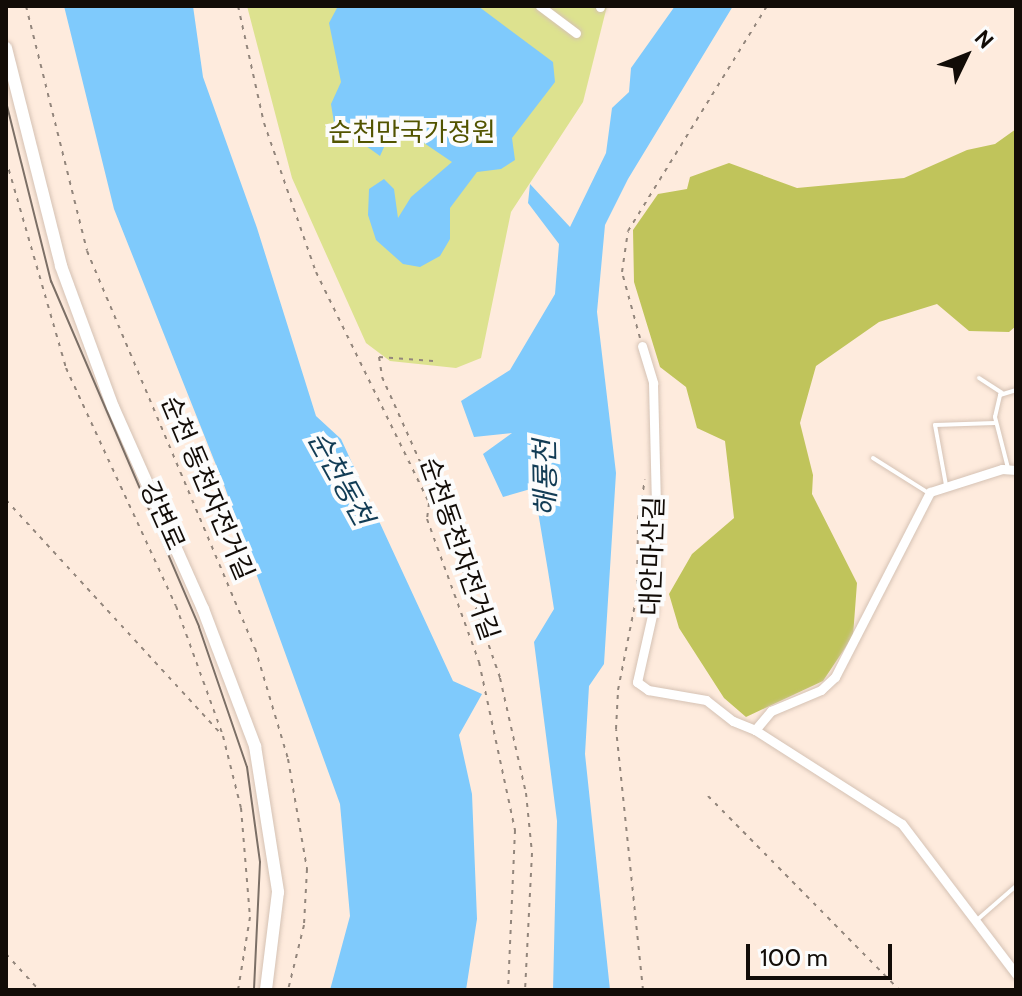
<!DOCTYPE html>
<html>
<head>
<meta charset="utf-8">
<style>
  body { margin:0 }
  #map { position:relative; width:1022px; height:996px; overflow:hidden; background:#feebdd; font-family:Cabin,"Noto Sans KR",sans-serif }
  div>[style] { position:absolute }
  [style*='--x'] { left:calc(var(--x)*1px); top:calc(var(--y)*1px); width:calc(var(--w)*1px); rotate:calc(var(--a)*1deg) }
  .green>* { inset:0; background:#dde28f }
  .forest>* { inset:0; background:#c0c45b }
  .water>* { inset:0; background:#7fcafc }
  .path>* { height:2px; margin-top:-1px; transform-origin:0; background:repeating-linear-gradient(90deg,#93867c 0 4px,transparent 0 10px) }
  .roads { filter:drop-shadow(0 0 2px #d5c2b4) drop-shadow(0 0 2px #d5c2b4) }
  .lane>* { height:4px; margin:-2px; padding:0 2px; transform-origin:2px; border-radius:2px; background:#fff }
  .street>* { height:9px; margin:-4.5px; padding:0 4.5px; transform-origin:4.5px; border-radius:4.5px; background:#fff }
  .secondary>* { height:12px; margin:-6px; padding:0 6px; transform-origin:6px; border-radius:6px; background:#fff }
  .tram>* { height:2px; margin:-1px; padding:0 1px; transform-origin:1px; border-radius:1px; background:#7b6f66 }
  span { translate:-50% -50%; white-space:nowrap; text-align:center; line-height:1.15; -webkit-text-stroke:8px #fcfcfc; paint-order:stroke }
  .park-label { font-size:26px; color:#525400 }
  .street-label { font-size:26px; color:#120c07 }
  .water-label { font-size:28px; color:#123c55; font-style:italic }
  .frame { position:absolute; inset:0; border:8px solid #120c07; pointer-events:none }
  .north { position:absolute; left:926px; top:16px; width:80px; height:80px; -webkit-text-stroke:6px #fcfcfc; paint-order:stroke; rotate:47deg; font-size:22px; font-weight:700; line-height:32px; text-align:center; color:#120c07 }
  .north::after { content:''; display:block; margin:auto; width:28px; height:36px; background:#120c07; clip-path:polygon(50% 0,100% 100%,50% 72%,0 100%) }
  .scale { position:absolute; left:746px; top:944px; width:146px; height:36px; box-sizing:border-box; border:4px solid #120c07; border-top:0; padding-left:10px; font-size:24px; line-height:28px; white-space:nowrap; color:#120c07; -webkit-text-stroke:6px #fcfcfc; paint-order:stroke }
</style>
</head>
<body>
<div id="map">
  <div class="green">
    <div style="clip-path:polygon(247px 6px,607px 6px,583px 102px,511px 212px,481px 358px,456px 368px,390px 361px,366px 343px,292px 178px)"></div>
  </div>
  <div class="forest">
    <div style="clip-path:polygon(1016px 129px,1016px 326px,1009px 332px,969px 331px,937px 304px,879px 322px,816px 366px,800px 423px,813px 475px,812px 494px,857px 583px,853px 636px,823px 681px,746px 717px,724px 698px,679px 628px,669px 594px,692px 554px,734px 518px,725px 441px,697px 428px,686px 387px,660px 367px,634px 282px,633px 230px,658px 194px,687px 189px,690px 177px,729px 163px,797px 188px,904px 178px,967px 150px,995px 144px)"></div>
  </div>
  <div class="water">
    <div style="clip-path:polygon(64px 6px,193px 6px,203px 77px,257px 228px,316px 416px,341px 439px,453px 681px,482px 694px,459px 735px,472px 794px,477px 919px,466px 990px,330px 990px,350px 916px,340px 804px,224px 485px,114px 209px)"></div>
    <div style="clip-path:polygon(338px 6px,478px 6px,553px 62px,555px 82px,512px 138px,515px 160px,501px 169px,477px 172px,450px 208px,450px 239px,440px 256px,420px 267px,403px 264px,376px 240px,368px 215px,369px 189px,384px 179px,394px 189px,398px 218px,411px 197px,452px 162px,424px 143px,390px 134px,380px 156px,334px 123px,331px 104px,341px 82px,329px 23px)"></div>
    <div style="clip-path:polygon(675px 6px,733px 6px,628px 179px,605px 225px,597px 312px,616px 473px,604px 664px,589px 686px,585px 754px,610px 990px,553px 990px,557px 821px,534px 642px,554px 609px,548px 571px,534px 488px,503px 497px,483px 454px,512px 433px,474px 437px,461px 401px,510px 370px,555px 294px,559px 244px,528px 203px,530px 184px,570px 227px,606px 153px,612px 108px,629px 92px,631px 68px)"></div>
  </div>
  <div class="path">
    <div style="--x:26;--y:6;--w:252;--a:76"></div>
    <div style="--x:87;--y:251;--w:431;--a:67.1"></div>
    <div style="--x:255;--y:648;--w:116;--a:73.4"></div>
    <div style="--x:288;--y:759;--w:112;--a:80.2"></div>
    <div style="--x:307;--y:869;--w:56;--a:93.1"></div>
    <div style="--x:304;--y:925;--w:67;--a:103.8"></div>
    <div style="--x:238;--y:6;--w:120;--a:77.5"></div>
    <div style="--x:264;--y:123;--w:158;--a:70.8"></div>
    <div style="--x:316;--y:272;--w:257;--a:63.9"></div>
    <div style="--x:429;--y:503;--w:16;--a:97"></div>
    <div style="--x:427;--y:519;--w:152;--a:70"></div>
    <div style="--x:479;--y:662;--w:172;--a:77.9"></div>
    <div style="--x:515;--y:830;--w:160;--a:92.5"></div>
    <div style="--x:6;--y:160;--w:216;--a:73.9"></div>
    <div style="--x:66;--y:368;--w:262;--a:65.2"></div>
    <div style="--x:176;--y:606;--w:138;--a:70.1"></div>
    <div style="--x:223;--y:736;--w:74;--a:76"></div>
    <div style="--x:241;--y:808;--w:109;--a:85.3"></div>
    <div style="--x:250;--y:917;--w:74;--a:99.3"></div>
    <div style="--x:640;--y:338;--w:68;--a:-105.3"></div>
    <div style="--x:622;--y:272;--w:41;--a:-81.7"></div>
    <div style="--x:628;--y:231;--w:264;--a:-58.3"></div>
    <div style="--x:433;--y:361;--w:54;--a:-175.8"></div>
    <div style="--x:379;--y:357;--w:20;--a:81"></div>
    <div style="--x:382;--y:377;--w:149;--a:65.8"></div>
    <div style="--x:443;--y:513;--w:175;--a:70.9"></div>
    <div style="--x:500;--y:678;--w:118;--a:77.3"></div>
    <div style="--x:526;--y:793;--w:60;--a:84.3"></div>
    <div style="--x:532;--y:853;--w:137;--a:92.9"></div>
    <div style="--x:6;--y:500;--w:319;--a:47.4"></div>
    <div style="--x:708;--y:796;--w:272;--a:45.4"></div>
    <div style="--x:6;--y:954;--w:49;--a:47.5"></div>
    <div style="--x:643;--y:990;--w:262;--a:-95.9"></div>
    <div style="--x:616;--y:729;--w:39;--a:-87"></div>
    <div style="--x:618;--y:690;--w:98;--a:-78.8"></div>
    <div style="--x:637;--y:594;--w:75;--a:-89.2"></div>
    <div style="--x:638;--y:519;--w:40;--a:-80"></div>
  </div>
  <div class="roads">
    <div class="lane">
      <div style="--x:979;--y:378;--w:27;--a:33"></div>
      <div style="--x:873;--y:458;--w:64;--a:32.2"></div>
      <div style="--x:1008;--y:468;--w:53;--a:-104.3"></div>
      <div style="--x:995;--y:417;--w:23;--a:-77"></div>
      <div style="--x:1000;--y:395;--w:17;--a:-17"></div>
      <div style="--x:946;--y:485;--w:61;--a:-100.4"></div>
      <div style="--x:935;--y:425;--w:60;--a:-1.9"></div>
      <div style="--x:977;--y:920;--w:52;--a:-41.1"></div>
    </div>
    <div class="street">
      <div style="--x:540;--y:6;--w:45;--a:36.9"></div>
      <div style="--x:600;--y:7;--w:1;--a:-90"></div>
      <div style="--x:642;--y:346;--w:39;--a:73"></div>
      <div style="--x:653;--y:383;--w:127;--a:88.6"></div>
      <div style="--x:656;--y:510;--w:101;--a:91.7"></div>
      <div style="--x:653;--y:611;--w:73;--a:102.7"></div>
      <div style="--x:637;--y:682;--w:14;--a:36"></div>
      <div style="--x:648;--y:690;--w:59;--a:9.8"></div>
      <div style="--x:706;--y:700;--w:34;--a:38"></div>
      <div style="--x:733;--y:721;--w:24;--a:22"></div>
      <div style="--x:755;--y:730;--w:174;--a:32.6"></div>
      <div style="--x:902;--y:824;--w:188;--a:52.8"></div>
      <div style="--x:755;--y:730;--w:25;--a:-50"></div>
      <div style="--x:771;--y:711;--w:54;--a:-22.8"></div>
      <div style="--x:821;--y:690;--w:19;--a:-43"></div>
      <div style="--x:835;--y:677;--w:208;--a:-62.8"></div>
      <div style="--x:930;--y:492;--w:76;--a:-17.7"></div>
      <div style="--x:1002;--y:469;--w:14;--a:4"></div>
    </div>
    <div class="secondary">
      <div style="--x:6;--y:48;--w:225;--a:75.8"></div>
      <div style="--x:61;--y:266;--w:150;--a:69.8"></div>
      <div style="--x:113;--y:407;--w:221;--a:66"></div>
      <div style="--x:203;--y:609;--w:147;--a:69.2"></div>
      <div style="--x:255;--y:746;--w:148;--a:81"></div>
      <div style="--x:278;--y:892;--w:99;--a:97"></div>
    </div>
  </div>
  <div class="tram">
    <div style="--x:6;--y:102;--w:185;--a:75.9"></div>
    <div style="--x:51;--y:281;--w:376;--a:66.8"></div>
    <div style="--x:199;--y:627;--w:148;--a:71.1"></div>
    <div style="--x:247;--y:767;--w:96;--a:82.2"></div>
    <div style="--x:260;--y:862;--w:128;--a:92.7"></div>
  </div>
  <div class="park-label">
    <span style="left:412px;top:133px">순천만국가정원</span>
  </div>
  <div class="street-label">
    <span style="left:207px;top:488px;rotate:67deg">순천 동천자전거길</span>
    <span style="left:162px;top:516px;rotate:66deg">강변로</span>
    <span style="left:459px;top:549px;rotate:71deg">순천동천자전거길</span>
    <span style="left:653px;top:556px;rotate:-88deg">대안마산길</span>
  </div>
  <div class="water-label">
    <span style="left:341px;top:478px;rotate:61deg">순천동천</span>
    <span style="left:545px;top:478px;rotate:-91deg">해룡천</span>
  </div>
  <div class="frame"></div>
  <div class="north">N</div>
  <div class="scale">100 m</div>
</div>
</body>
</html>
